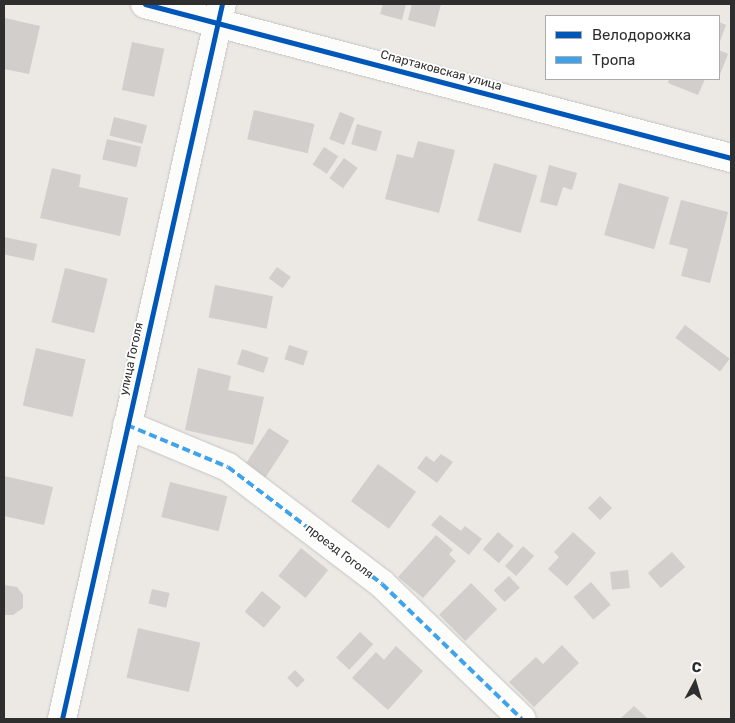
<!DOCTYPE html>
<html>
<head>
<meta charset="utf-8">
<style>
  body { margin:0 }
  #map { position:relative; width:735px; height:723px; overflow:hidden; background:#ece8e4; font-family:Rubik,sans-serif }
  div>[style] { position:absolute }
  [style*='--x'] { left:calc(var(--x)*1px); top:calc(var(--y)*1px); width:calc(var(--w)*1px); rotate:calc(var(--a)*1deg) }
  .building>* { inset:0; background:#d1cecb; transform-origin:0 0 }
  .roads { filter:drop-shadow(0 0 1px #c5c4c5) drop-shadow(0 0 1px #c5c4c5) }
  .minor>* { height:28px; margin:-14px; padding:0 14px; transform-origin:14px; border-radius:14px; background:#fcfcfb }
  .quiet>* { height:4px; margin-top:-2px; transform-origin:0; background:repeating-linear-gradient(90deg,#3ea3eb 0 8px,transparent 0 12px) }
  .cycleway>* { height:5px; margin:-2.5px; padding:0 2.5px; transform-origin:2.5px; border-radius:2.5px; background:#0057b8 }
  span { translate:-50% -50%; white-space:nowrap; text-align:center; line-height:1.15; -webkit-text-stroke:4px #fff; paint-order:stroke }
  .street-label { font-size:12px; color:#2e2e2e }
  .frame { position:absolute; inset:0; border:5px solid #2e2e2e; pointer-events:none }
  .legend { position:absolute; left:545px; top:15px; width:175px; height:65px; box-sizing:border-box; background:#fff; border:1px solid #ababab; margin:0; padding:6px 9px; list-style:none; font-size:15px; color:#2e2e2e }
  .legend li { display:flex; align-items:center; gap:10px; height:25px }
  .legend b { width:25px; border:1px solid #ababab }
  .north { position:absolute; left:670px; top:658px; width:50px; height:50px; -webkit-text-stroke:4px #fff; paint-order:stroke; rotate:6deg; font-size:14px; font-weight:700; line-height:20px; text-align:center; color:#2e2e2e }
  .north::after { content:''; display:block; margin:auto; width:18px; height:22px; background:#2e2e2e; clip-path:polygon(50% 0,100% 100%,50% 72%,0 100%) }
</style>
</head>
<body>
<div id="map">
  <div class="building">
    <div style="clip-path:polygon(383px 4px,406px 4px,402px 20px,380px 14px)"></div>
    <div style="clip-path:polygon(412px 4px,441px 4px,435px 27px,408px 20px)"></div>
    <div style="clip-path:polygon(5px 18px,40px 26px,29px 74px,4px 69px)"></div>
    <div style="clip-path:polygon(719px 22px,726px 25px,719px 44px)"></div>
    <div style="left:132px;top:42px;width:33px;height:49px;rotate:12deg"></div>
    <div style="clip-path:polygon(719px 50px,728px 54px,719px 77px)"></div>
    <div style="clip-path:polygon(669px 79px,705px 79px,698px 95px,668px 83px)"></div>
    <div style="left:254px;top:110px;width:62px;height:30px;rotate:13deg"></div>
    <div style="left:340px;top:112px;width:16px;height:29px;rotate:22deg"></div>
    <div style="left:114px;top:117px;width:34px;height:19px;rotate:14deg"></div>
    <div style="left:357px;top:124px;width:26px;height:21px;rotate:16deg"></div>
    <div style="left:107px;top:139px;width:35px;height:21px;rotate:13deg"></div>
    <div style="clip-path:polygon(418px 141px,455px 150px,439px 213px,385px 199px,397px 154px,413px 158px)"></div>
    <div style="left:324px;top:147px;width:17px;height:21px;rotate:33deg"></div>
    <div style="left:344px;top:158px;width:17px;height:25px;rotate:36deg"></div>
    <div style="left:494px;top:163px;width:45px;height:60px;rotate:16deg"></div>
    <div style="clip-path:polygon(549px 165px,577px 173px,572px 190px,563px 187px,557px 206px,540px 202px)"></div>
    <div style="clip-path:polygon(52px 168px,81px 175px,79px 187px,128px 198px,120px 236px,40px 218px)"></div>
    <div style="left:619px;top:183px;width:52px;height:54px;rotate:16deg"></div>
    <div style="clip-path:polygon(681px 200px,728px 212px,710px 283px,681px 276px,688px 249px,669px 244px)"></div>
    <div style="left:4px;top:237px;width:34px;height:17px;rotate:12deg"></div>
    <div style="left:277px;top:267px;width:17px;height:14px;rotate:36deg"></div>
    <div style="left:65px;top:268px;width:44px;height:56px;rotate:14deg"></div>
    <div style="left:215px;top:285px;width:59px;height:33px;rotate:11deg"></div>
    <div style="left:685px;top:325px;width:56px;height:16px;rotate:37deg"></div>
    <div style="left:289px;top:345px;width:20px;height:15px;rotate:18deg"></div>
    <div style="left:36px;top:348px;width:51px;height:59px;rotate:13deg"></div>
    <div style="left:242px;top:349px;width:28px;height:16px;rotate:18deg"></div>
    <div style="clip-path:polygon(198px 368px,231px 376px,228px 390px,264px 397px,253px 445px,185px 430px)"></div>
    <div style="left:269px;top:428px;width:24px;height:48px;rotate:33deg"></div>
    <div style="clip-path:polygon(441px 454px,453px 462px,437px 483px,417px 468px,426px 456px,434px 462px)"></div>
    <div style="left:378px;top:464px;width:47px;height:46px;rotate:36deg"></div>
    <div style="clip-path:polygon(4px 476px,53px 487px,44px 525px,4px 516px)"></div>
    <div style="left:170px;top:482px;width:59px;height:36px;rotate:14deg"></div>
    <div style="left:600px;top:496px;width:17px;height:17px;rotate:45deg"></div>
    <div style="clip-path:polygon(440px 515px,461px 531px,465px 526px,482px 539px,469px 555px,431px 525px)"></div>
    <div style="left:498px;top:532px;width:21px;height:23px;rotate:41deg"></div>
    <div style="clip-path:polygon(573px 532px,596px 553px,567px 586px,548px 569px,559px 557px,554px 552px)"></div>
    <div style="clip-path:polygon(436px 535px,453px 550px,449px 554px,456px 561px,423px 598px,398px 577px)"></div>
    <div style="left:523px;top:546px;width:15px;height:27px;rotate:42deg"></div>
    <div style="left:301px;top:548px;width:35px;height:36px;rotate:39deg"></div>
    <div style="left:672px;top:552px;width:20px;height:32px;rotate:49deg"></div>
    <div style="left:628px;top:570px;width:18px;height:18px;rotate:84deg"></div>
    <div style="left:509px;top:576px;width:16px;height:21px;rotate:47deg"></div>
    <div style="left:591px;top:582px;width:30px;height:23px;rotate:49deg"></div>
    <div style="left:471px;top:583px;width:37px;height:45px;rotate:45deg"></div>
    <div style="clip-path:polygon(4px 585px,17px 587px,23px 595px,23px 608px,13px 615px,4px 615px)"></div>
    <div style="left:152px;top:589px;width:18px;height:15px;rotate:13deg"></div>
    <div style="left:262px;top:591px;width:25px;height:27px;rotate:40deg"></div>
    <div style="left:138px;top:628px;width:64px;height:51px;rotate:13deg"></div>
    <div style="left:360px;top:632px;width:18px;height:35px;rotate:43deg"></div>
    <div style="clip-path:polygon(562px 645px,579px 663px,534px 707px,509px 682px,536px 657px,543px 664px)"></div>
    <div style="clip-path:polygon(396px 646px,423px 671px,388px 710px,352px 678px,376px 652px,384px 660px)"></div>
    <div style="left:295px;top:670px;width:14px;height:11px;rotate:45deg"></div>
    <div style="clip-path:polygon(634px 706px,648px 719px,620px 719px)"></div>
  </div>
  <div class="roads">
    <div class="minor">
      <div style="--x:145;--y:4;--w:606;--a:14.72"></div>
      <div style="--x:127;--y:425;--w:109;--a:22.6"></div>
      <div style="--x:228;--y:467;--w:193;--a:37.2"></div>
      <div style="--x:382;--y:584;--w:194;--a:44"></div>
      <div style="--x:62;--y:719;--w:733;--a:-77.39"></div>
    </div>
  </div>
  <div class="quiet">
    <div style="--x:127;--y:425;--w:109;--a:22.6"></div>
    <div style="--x:228;--y:467;--w:193;--a:37.2"></div>
    <div style="--x:382;--y:584;--w:194;--a:44"></div>
  </div>
  <div class="cycleway">
    <div style="--x:145;--y:4;--w:606;--a:14.72"></div>
    <div style="--x:62;--y:719;--w:733;--a:-77.39"></div>
  </div>
  <div class="street-label">
    <span style="left:441px;top:71px;rotate:15deg">Спартаковская улица</span>
    <span style="left:132px;top:359px;rotate:-78deg">улица Гоголя</span>
    <span style="left:339px;top:552px;rotate:37deg">проезд Гоголя</span>
  </div>
  <div class="frame"></div>
  <ul class="legend">
  <li><b style="height:6px;background:#0057b8"></b>Велодорожка</li>
  <li><b style="height:6px;background:#3ea3eb"></b>Тропа</li>
  </ul>
  <div class="north">С</div>
</div>
</body>
</html>
